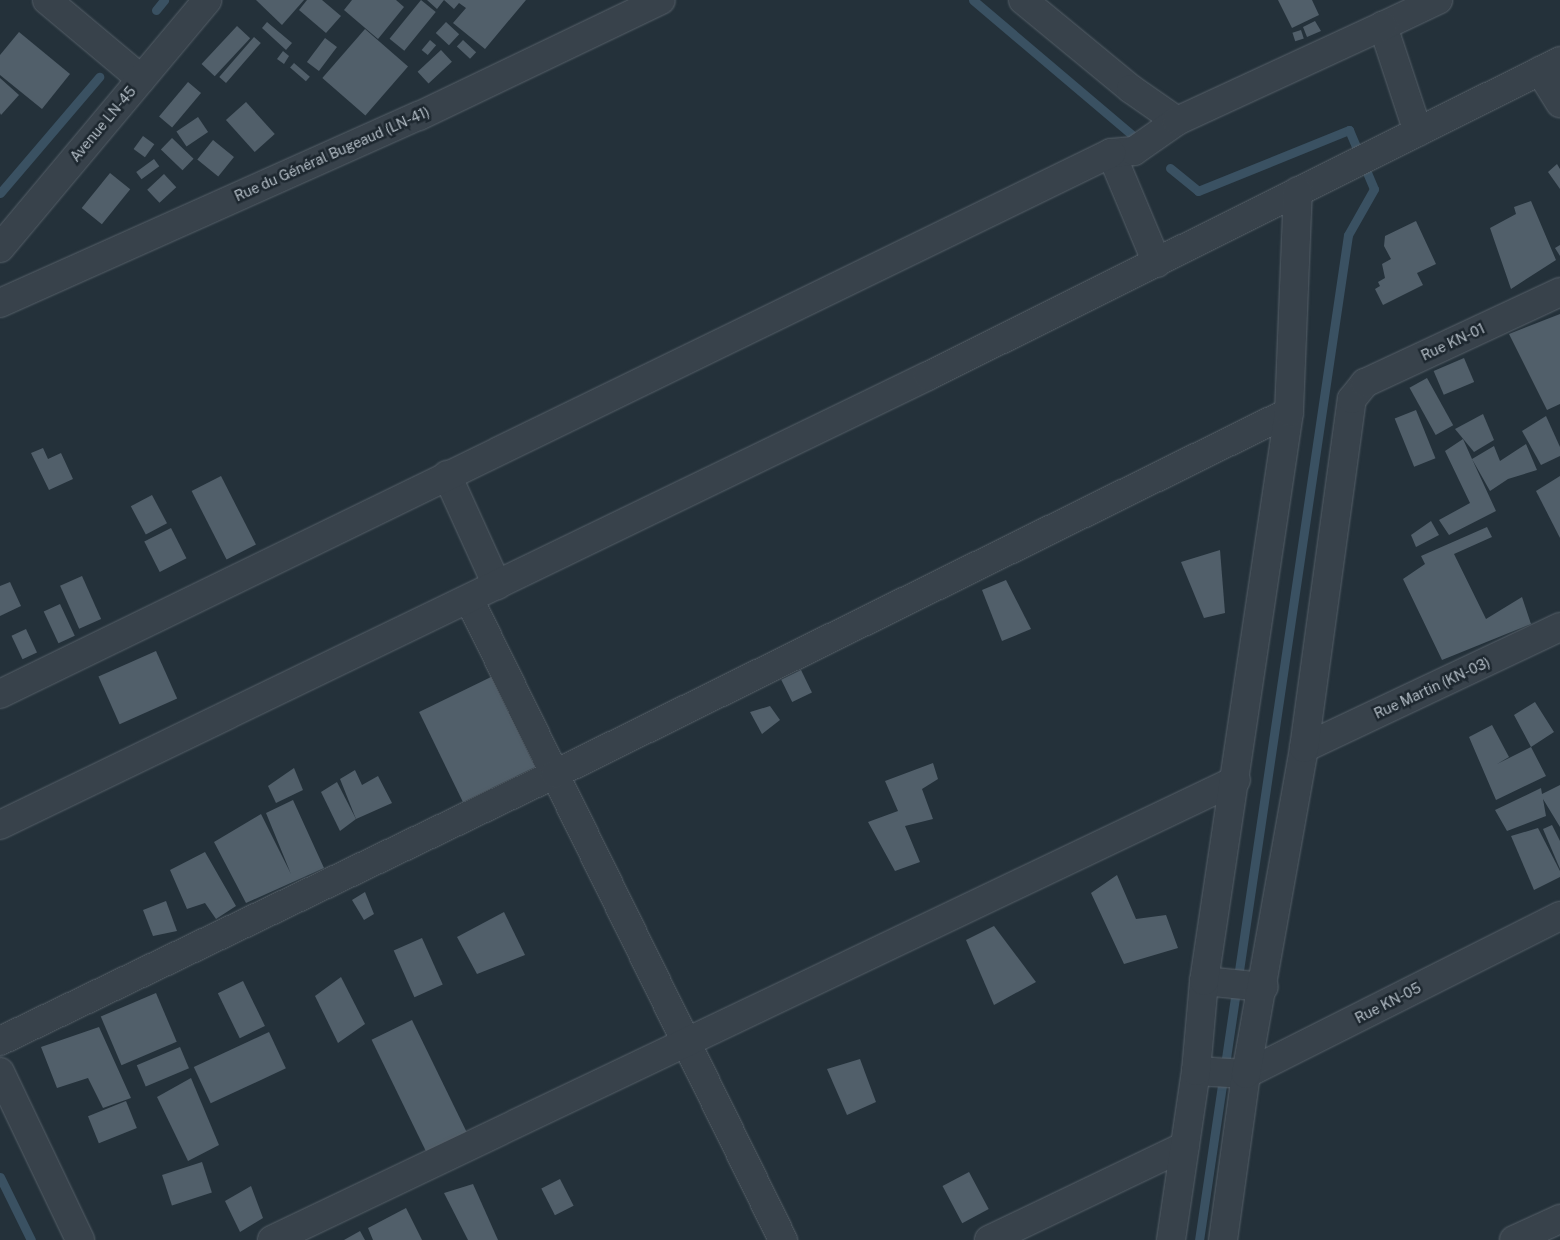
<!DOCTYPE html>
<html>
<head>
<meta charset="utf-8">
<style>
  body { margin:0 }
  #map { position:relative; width:1560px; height:1240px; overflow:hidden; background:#24313a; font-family:"Public Sans",sans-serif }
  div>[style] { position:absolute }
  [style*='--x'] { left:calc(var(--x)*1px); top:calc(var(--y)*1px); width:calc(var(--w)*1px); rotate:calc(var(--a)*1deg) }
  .stream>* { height:9px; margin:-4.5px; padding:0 4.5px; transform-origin:4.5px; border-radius:4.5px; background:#3a5162 }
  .building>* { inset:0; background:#515f6a; transform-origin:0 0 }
  .roads { filter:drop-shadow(0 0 1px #566069) drop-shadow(0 0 1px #566069) }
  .minor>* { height:28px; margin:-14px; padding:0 14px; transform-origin:14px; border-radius:14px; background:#38424b }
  span { translate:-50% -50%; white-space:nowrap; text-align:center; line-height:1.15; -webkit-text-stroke:5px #1d272f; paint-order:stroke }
  .street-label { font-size:14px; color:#b3bdc6 }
</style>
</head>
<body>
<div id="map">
  <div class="stream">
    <div style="--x:973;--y:0;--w:214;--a:40.3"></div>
    <div style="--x:156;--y:10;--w:13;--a:-51"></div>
    <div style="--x:1170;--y:168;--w:36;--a:39"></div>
    <div style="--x:1198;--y:191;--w:163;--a:-22"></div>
    <div style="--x:1349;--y:130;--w:64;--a:67"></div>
    <div style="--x:1374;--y:189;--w:53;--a:119.5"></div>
    <div style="--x:1348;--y:235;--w:1016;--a:98.43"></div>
    <div style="--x:0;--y:193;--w:153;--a:-49.5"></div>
    <div style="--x:0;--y:1177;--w:70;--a:63.8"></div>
  </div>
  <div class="building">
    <div style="clip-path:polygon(256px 0,304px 0,282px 25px)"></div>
    <div style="clip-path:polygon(307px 0,322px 0,341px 16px,326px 33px,299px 10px)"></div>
    <div style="clip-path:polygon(352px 0,396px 0,404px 7px,378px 39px,344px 10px)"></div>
    <div style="left:421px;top:0;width:19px;height:50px;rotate:39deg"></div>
    <div style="clip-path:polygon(427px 0,526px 0,485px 49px,453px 23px,466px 8px,459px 3px,454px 9px,444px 0,437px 9px)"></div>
    <div style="clip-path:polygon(1278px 0,1312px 0,1319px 15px,1292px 28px)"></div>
    <div style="clip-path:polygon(1315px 21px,1321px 31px,1307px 37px,1303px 27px)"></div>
    <div style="clip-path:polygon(267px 22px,292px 43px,286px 50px,262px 28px)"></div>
    <div style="left:446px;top:22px;width:18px;height:15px;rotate:43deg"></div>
    <div style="left:237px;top:26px;width:18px;height:52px;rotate:43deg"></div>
    <div style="left:365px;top:29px;width:57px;height:65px;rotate:41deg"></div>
    <div style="left:1301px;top:30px;width:9px;height:9px;rotate:72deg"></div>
    <div style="clip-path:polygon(19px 32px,70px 74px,42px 109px,0 75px,0 55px)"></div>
    <div style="left:254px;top:37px;width:9px;height:53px;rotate:41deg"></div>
    <div style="left:325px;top:38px;width:15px;height:30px;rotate:37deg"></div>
    <div style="left:430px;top:40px;width:8px;height:13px;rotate:40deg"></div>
    <div style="left:463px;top:40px;width:18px;height:9px;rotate:43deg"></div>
    <div style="left:441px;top:50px;width:16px;height:32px;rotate:47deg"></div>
    <div style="clip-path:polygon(283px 51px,289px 56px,284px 64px,277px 59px)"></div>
    <div style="left:294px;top:63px;width:21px;height:6px;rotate:41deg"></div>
    <div style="clip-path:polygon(0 78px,19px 95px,1px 115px,0 113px)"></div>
    <div style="left:188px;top:82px;width:17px;height:45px;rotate:40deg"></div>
    <div style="left:246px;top:102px;width:43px;height:27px;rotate:48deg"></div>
    <div style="left:198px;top:117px;width:18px;height:26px;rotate:56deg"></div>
    <div style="left:143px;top:136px;width:14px;height:16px;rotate:36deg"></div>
    <div style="left:172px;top:138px;width:30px;height:16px;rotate:44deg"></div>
    <div style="left:213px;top:140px;width:27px;height:25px;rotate:39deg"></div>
    <div style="left:154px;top:159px;width:9px;height:22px;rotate:54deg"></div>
    <div style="clip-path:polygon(1557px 164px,1560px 169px,1560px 189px,1548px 172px)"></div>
    <div style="left:110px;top:173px;width:26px;height:45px;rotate:39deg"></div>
    <div style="left:164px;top:174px;width:18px;height:23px;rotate:47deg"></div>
    <div style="clip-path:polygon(1531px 201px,1556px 260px,1511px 289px,1490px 228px,1516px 214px,1514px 207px)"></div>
    <div style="clip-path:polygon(1416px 221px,1436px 264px,1417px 273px,1423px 285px,1383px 305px,1375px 289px,1380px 286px,1378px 282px,1385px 278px,1382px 264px,1391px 259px,1384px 246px,1385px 236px)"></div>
    <div style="clip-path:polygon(1560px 245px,1560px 256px,1555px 248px)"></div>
    <div style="clip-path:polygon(1560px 314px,1560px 404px,1547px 410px,1509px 334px)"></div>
    <div style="left:1464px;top:358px;width:26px;height:33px;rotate:67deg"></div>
    <div style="left:1427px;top:378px;width:54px;height:20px;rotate:61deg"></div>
    <div style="left:1416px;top:410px;width:52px;height:23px;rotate:68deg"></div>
    <div style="clip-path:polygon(1483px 414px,1494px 440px,1474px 452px,1455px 429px)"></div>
    <div style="clip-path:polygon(1546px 416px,1560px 447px,1560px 456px,1541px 465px,1522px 431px)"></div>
    <div style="clip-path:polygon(1463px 439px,1472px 459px,1494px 446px,1500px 461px,1526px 444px,1537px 470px,1508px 479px,1490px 491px,1472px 459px,1496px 511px,1449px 535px,1439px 520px,1470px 503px,1445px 451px)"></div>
    <div style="clip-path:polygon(43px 448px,48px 459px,61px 453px,73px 479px,49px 490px,31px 453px)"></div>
    <div style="left:221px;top:476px;width:77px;height:33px;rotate:63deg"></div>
    <div style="clip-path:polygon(1560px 476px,1560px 538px,1536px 491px)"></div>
    <div style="left:152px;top:495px;width:32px;height:24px;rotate:62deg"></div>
    <div style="clip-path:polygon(1431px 521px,1439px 535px,1416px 547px,1411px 535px)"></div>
    <div style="clip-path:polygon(1487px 527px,1492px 537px,1454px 554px,1486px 619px,1522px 597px,1531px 624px,1442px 660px,1403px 579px,1425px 564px,1421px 556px)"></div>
    <div style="left:171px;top:528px;width:34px;height:30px;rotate:63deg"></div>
    <div style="clip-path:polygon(1220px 550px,1225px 613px,1204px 618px,1181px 562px)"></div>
    <div style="left:82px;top:576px;width:47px;height:24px;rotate:66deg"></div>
    <div style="clip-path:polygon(1006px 580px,1031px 629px,1002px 641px,982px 590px)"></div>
    <div style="clip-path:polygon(10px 582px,21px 606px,0 616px,0 586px)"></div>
    <div style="left:60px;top:604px;width:35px;height:18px;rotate:65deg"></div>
    <div style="left:26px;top:629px;width:26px;height:16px;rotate:65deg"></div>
    <div style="left:156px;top:651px;width:52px;height:63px;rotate:66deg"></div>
    <div style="left:801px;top:670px;width:25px;height:22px;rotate:64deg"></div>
    <div style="left:491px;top:677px;width:100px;height:80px;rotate:64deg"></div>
    <div style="clip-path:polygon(1535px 702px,1554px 732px,1531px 747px,1546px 776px,1496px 800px,1469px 737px,1492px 725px,1509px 757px,1497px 764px,1531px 747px,1514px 715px)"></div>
    <div style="clip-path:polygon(770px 706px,780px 720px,762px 734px,750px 712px)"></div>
    <div style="clip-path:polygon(933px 763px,938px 779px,922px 789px,933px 819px,905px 826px,920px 862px,895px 871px,868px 822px,898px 811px,885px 781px)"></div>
    <div style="clip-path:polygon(294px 768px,303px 790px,276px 803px,268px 786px)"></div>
    <div style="clip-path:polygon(355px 770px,362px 785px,378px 776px,392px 803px,356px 819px,340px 779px)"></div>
    <div style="clip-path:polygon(337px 782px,356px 819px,340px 831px,321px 792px)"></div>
    <div style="clip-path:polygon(1560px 785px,1560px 827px,1543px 799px,1546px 816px,1507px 831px,1495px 810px,1541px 788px,1542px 794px)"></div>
    <div style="clip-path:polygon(293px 800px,324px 868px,246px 903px,214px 842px,261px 814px,291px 874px,266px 813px)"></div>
    <div style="clip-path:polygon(1552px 825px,1560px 841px,1560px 869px,1543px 829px)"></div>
    <div style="clip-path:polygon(1538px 828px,1560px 871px,1560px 877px,1534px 890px,1511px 836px)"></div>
    <div style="clip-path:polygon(205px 852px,236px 906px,216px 919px,205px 903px,187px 909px,170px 870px)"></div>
    <div style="clip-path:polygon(1117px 875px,1136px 919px,1166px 915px,1178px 948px,1124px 964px,1091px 893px)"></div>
    <div style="clip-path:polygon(365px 892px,374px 914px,364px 920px,352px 900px)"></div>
    <div style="clip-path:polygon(166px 901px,177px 931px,153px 936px,143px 910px)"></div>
    <div style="clip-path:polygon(504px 912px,525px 955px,477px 974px,457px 937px)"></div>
    <div style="clip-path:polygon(994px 926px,1036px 982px,994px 1005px,966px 940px)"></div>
    <div style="left:422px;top:938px;width:51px;height:31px;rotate:66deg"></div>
    <div style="clip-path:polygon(341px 977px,365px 1024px,338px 1043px,315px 996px)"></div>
    <div style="left:243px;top:981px;width:50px;height:28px;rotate:64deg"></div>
    <div style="left:156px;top:993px;width:53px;height:60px;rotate:67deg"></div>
    <div style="left:412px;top:1020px;width:126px;height:45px;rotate:64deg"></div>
    <div style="clip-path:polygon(99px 1027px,131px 1098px,103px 1108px,88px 1078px,57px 1088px,41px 1047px)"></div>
    <div style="left:269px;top:1032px;width:40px;height:83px;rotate:65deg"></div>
    <div style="left:180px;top:1047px;width:23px;height:47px;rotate:67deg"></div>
    <div style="clip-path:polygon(860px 1059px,876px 1102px,847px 1115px,827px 1069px)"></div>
    <div style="clip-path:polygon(191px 1078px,219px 1145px,188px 1161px,157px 1097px)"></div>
    <div style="left:126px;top:1101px;width:29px;height:41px;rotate:68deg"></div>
    <div style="left:202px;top:1162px;width:32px;height:42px;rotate:72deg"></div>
    <div style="left:969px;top:1172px;width:42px;height:30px;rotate:62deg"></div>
    <div style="left:560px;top:1179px;width:30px;height:21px;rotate:63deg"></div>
    <div style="clip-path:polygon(473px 1184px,498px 1240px,468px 1240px,444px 1193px)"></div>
    <div style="clip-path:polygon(251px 1186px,263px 1218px,240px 1232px,225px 1201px)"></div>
    <div style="clip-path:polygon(406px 1208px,422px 1240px,373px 1240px,368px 1228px)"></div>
    <div style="clip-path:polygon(360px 1231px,365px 1240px,344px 1240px)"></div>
  </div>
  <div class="roads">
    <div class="minor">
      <div style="--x:47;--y:0;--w:123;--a:40"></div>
      <div style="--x:1023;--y:0;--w:140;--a:39.5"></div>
      <div style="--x:1131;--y:89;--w:56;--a:34.8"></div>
      <div style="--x:1540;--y:71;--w:38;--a:58"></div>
      <div style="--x:1418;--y:132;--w:112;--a:-108.3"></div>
      <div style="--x:1383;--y:26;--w:61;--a:-25.3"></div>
      <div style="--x:0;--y:248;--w:323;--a:-50.1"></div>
      <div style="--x:1157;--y:263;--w:119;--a:-112.7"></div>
      <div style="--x:1111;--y:153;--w:23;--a:-5"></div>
      <div style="--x:1134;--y:151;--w:52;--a:-34.9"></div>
      <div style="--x:1177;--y:121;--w:227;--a:-24.8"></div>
      <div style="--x:0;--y:303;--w:459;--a:-24.1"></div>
      <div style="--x:419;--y:116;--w:268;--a:-25.6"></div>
      <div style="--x:447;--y:475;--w:121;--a:65.6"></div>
      <div style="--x:469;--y:599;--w:714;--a:63.9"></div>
      <div style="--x:0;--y:694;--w:1236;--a:-25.96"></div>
      <div style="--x:1304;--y:748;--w:283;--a:-25.3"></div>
      <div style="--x:0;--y:825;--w:1031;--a:-25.82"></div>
      <div style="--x:928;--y:376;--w:706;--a:-26.49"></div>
      <div style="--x:1204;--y:981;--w:60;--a:5.7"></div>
      <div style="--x:0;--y:1041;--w:616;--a:-25.69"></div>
      <div style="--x:555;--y:774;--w:818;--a:-26.25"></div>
      <div style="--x:1196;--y:1071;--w:50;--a:3.4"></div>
      <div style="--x:1246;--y:1074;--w:352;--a:-26.7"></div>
      <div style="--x:0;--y:1072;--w:186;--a:64.5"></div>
      <div style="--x:272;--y:1240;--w:1068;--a:-25.51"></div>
      <div style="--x:989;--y:1240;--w:217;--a:-25.6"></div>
      <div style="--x:1171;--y:1240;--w:171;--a:-81.6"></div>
      <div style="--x:1196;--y:1071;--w:90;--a:-84.9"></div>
      <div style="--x:1204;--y:981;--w:575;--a:-81.5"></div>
      <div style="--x:1289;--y:412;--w:221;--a:-87.7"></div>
      <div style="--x:1223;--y:1240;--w:168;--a:-82.1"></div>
      <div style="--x:1246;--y:1074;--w:331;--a:-79.9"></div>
      <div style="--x:1304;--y:748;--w:352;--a:-82.2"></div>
      <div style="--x:1352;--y:399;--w:21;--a:-51"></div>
      <div style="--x:1365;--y:383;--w:215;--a:-25"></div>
      <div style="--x:1514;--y:1240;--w:51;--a:-24.5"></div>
    </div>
  </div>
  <div class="street-label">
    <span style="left:103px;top:124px;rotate:-50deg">Avenue LN-45</span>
    <span style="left:332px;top:154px;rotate:-24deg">Rue du Général Bugeaud (LN-41)</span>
    <span style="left:1453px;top:342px;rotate:-25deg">Rue KN-01</span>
    <span style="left:1432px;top:688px;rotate:-25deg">Rue Martin (KN-03)</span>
    <span style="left:1388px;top:1003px;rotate:-27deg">Rue KN-05</span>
  </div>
</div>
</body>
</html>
